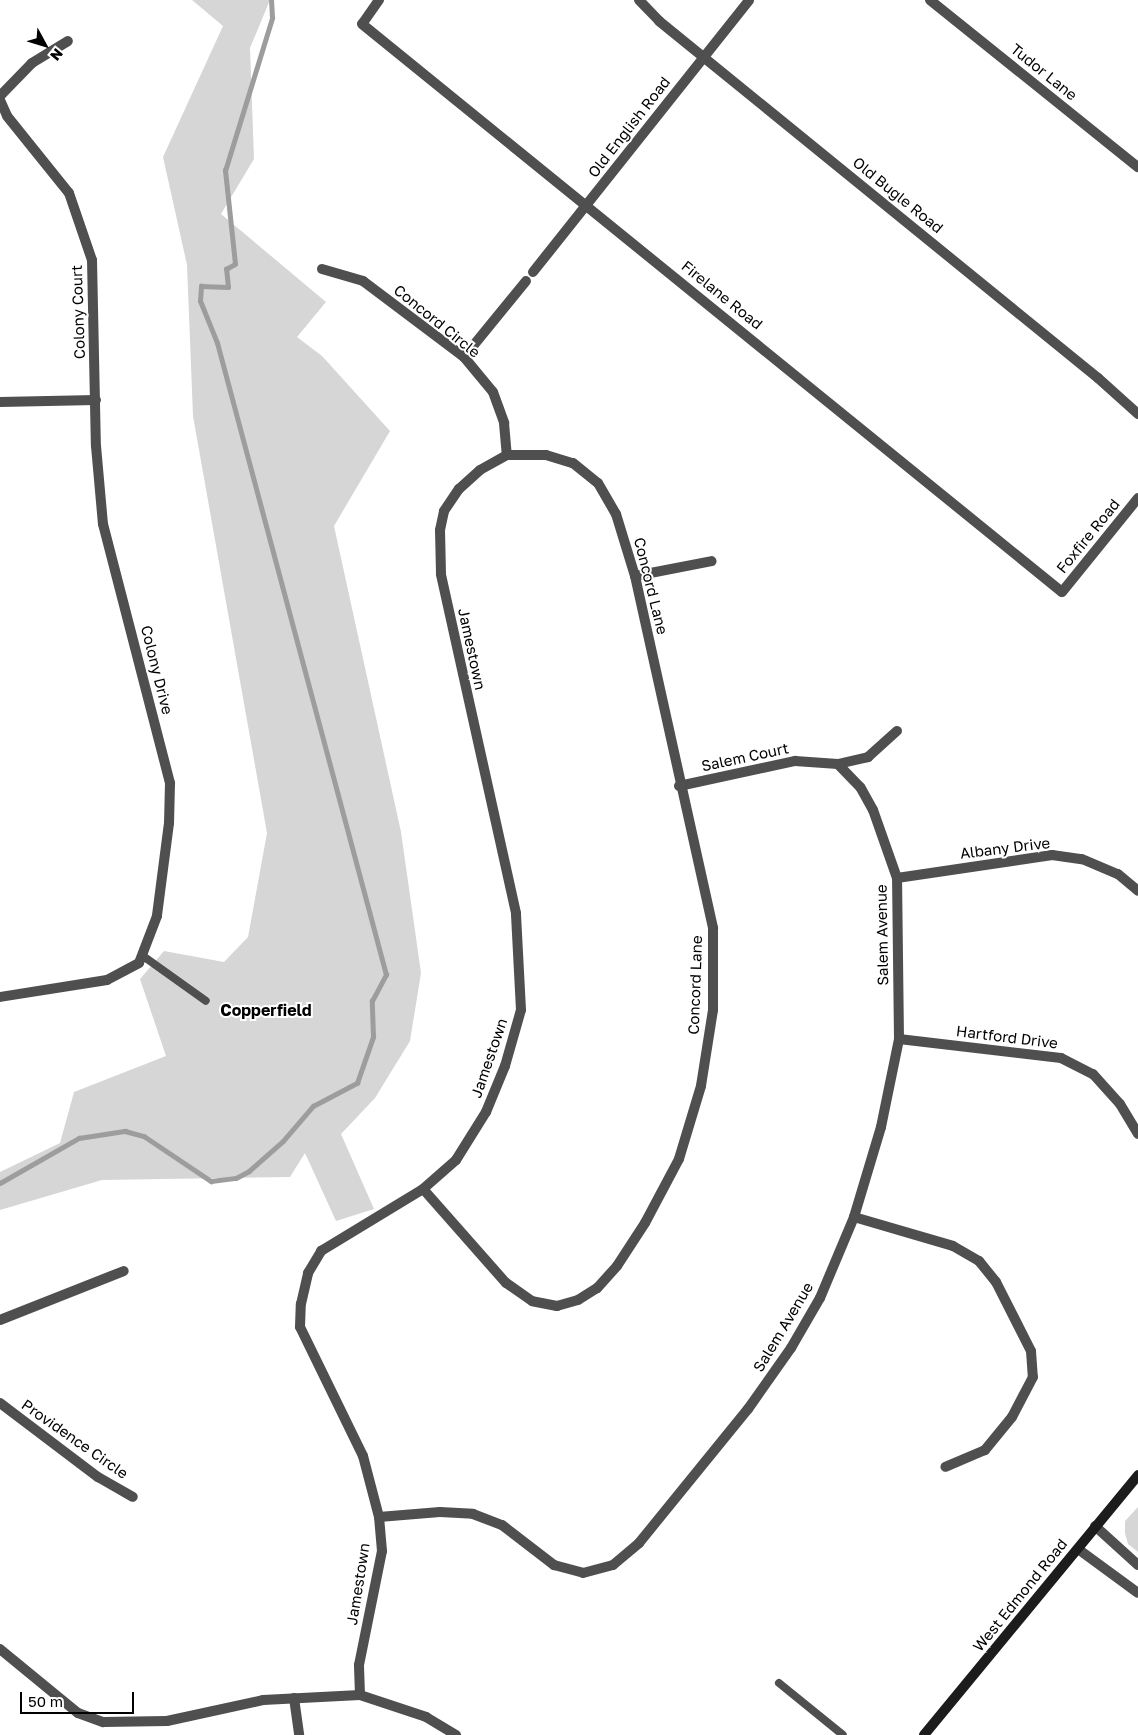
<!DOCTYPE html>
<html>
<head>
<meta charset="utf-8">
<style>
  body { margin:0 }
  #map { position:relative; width:1138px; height:1735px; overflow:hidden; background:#fff; font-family:"Golos Text",sans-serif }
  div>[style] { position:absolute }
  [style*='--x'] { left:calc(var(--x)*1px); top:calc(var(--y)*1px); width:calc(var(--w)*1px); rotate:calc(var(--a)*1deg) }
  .green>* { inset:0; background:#d6d6d6 }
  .stream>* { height:4.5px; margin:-2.25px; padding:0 2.25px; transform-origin:2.25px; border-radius:2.25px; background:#9d9d9d }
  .service>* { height:8px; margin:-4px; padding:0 4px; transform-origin:4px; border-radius:4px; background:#4f4f4f }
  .minor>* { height:10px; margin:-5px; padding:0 5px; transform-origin:5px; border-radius:5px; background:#4f4f4f }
  .secondary>* { height:10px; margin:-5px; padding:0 5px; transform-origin:5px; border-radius:5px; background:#1c1c1c }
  span { translate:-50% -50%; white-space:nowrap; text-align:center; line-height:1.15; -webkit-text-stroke:4px #fff; paint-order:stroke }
  .street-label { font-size:15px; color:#000 }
  .neighbourhood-label { font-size:16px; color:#000; font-weight:700 }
  .north { position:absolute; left:20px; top:20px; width:50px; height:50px; -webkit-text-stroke:4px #fff; paint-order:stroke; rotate:129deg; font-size:14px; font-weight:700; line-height:20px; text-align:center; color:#000 }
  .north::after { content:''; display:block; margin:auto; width:18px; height:22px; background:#000; clip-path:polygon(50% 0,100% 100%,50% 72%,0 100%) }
  .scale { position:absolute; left:20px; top:1692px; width:114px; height:22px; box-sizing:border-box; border:2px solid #000; border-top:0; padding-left:6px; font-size:15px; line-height:18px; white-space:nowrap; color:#000; -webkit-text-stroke:4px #fff; paint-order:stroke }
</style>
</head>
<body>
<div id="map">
  <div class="green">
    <div style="clip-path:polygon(192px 0,270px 0,250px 48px,254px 159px,221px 214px,326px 302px,297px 337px,322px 356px,390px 431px,334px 526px,401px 832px,421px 973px,410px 1041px,375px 1098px,341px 1134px,374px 1209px,336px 1221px,305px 1153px,290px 1177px,102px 1180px,0 1210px,0 1172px,60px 1143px,74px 1092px,166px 1056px,140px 979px,164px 951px,224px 962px,248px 937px,267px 833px,193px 416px,187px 265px,163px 157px,223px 26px)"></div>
    <div style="clip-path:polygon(1138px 1507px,1138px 1552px,1128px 1544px,1125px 1533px,1125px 1521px)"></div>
  </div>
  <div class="stream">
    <div style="--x:0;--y:1183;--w:91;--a:-29.7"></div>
    <div style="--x:79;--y:1138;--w:47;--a:-8.7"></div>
    <div style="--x:125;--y:1131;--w:20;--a:15"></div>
    <div style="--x:144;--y:1136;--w:81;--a:33.9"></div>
    <div style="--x:211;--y:1181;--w:25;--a:-7"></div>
    <div style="--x:236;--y:1178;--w:15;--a:-28"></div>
    <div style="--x:249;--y:1171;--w:45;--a:-41.4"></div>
    <div style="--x:283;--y:1141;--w:46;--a:-49.4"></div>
    <div style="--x:313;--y:1106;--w:50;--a:-27.6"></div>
    <div style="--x:357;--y:1083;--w:49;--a:-70.8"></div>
    <div style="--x:373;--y:1037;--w:36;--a:-92"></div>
    <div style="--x:372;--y:1001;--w:30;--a:-62"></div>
    <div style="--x:386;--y:975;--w:654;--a:-104.97"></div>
    <div style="--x:217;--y:343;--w:45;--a:-112"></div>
    <div style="--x:200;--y:301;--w:15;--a:-86"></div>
    <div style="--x:201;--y:286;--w:27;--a:2"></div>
    <div style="--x:228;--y:287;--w:18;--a:-96"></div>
    <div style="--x:226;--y:269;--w:10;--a:-29"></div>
    <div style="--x:235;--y:264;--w:94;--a:-96.1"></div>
    <div style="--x:225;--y:171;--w:160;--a:-72.9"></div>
    <div style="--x:272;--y:18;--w:18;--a:-93"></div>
  </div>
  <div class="service">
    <div style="--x:143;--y:956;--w:77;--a:35.5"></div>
    <div style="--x:779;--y:1683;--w:82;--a:39.1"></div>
  </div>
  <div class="minor">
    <div style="--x:379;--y:0;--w:29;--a:125"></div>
    <div style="--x:362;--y:24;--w:901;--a:39.06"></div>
    <div style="--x:1062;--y:592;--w:121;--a:-51"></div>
    <div style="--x:639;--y:0;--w:29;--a:46"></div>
    <div style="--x:659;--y:21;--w:566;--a:39.12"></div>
    <div style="--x:1098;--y:378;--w:54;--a:42"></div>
    <div style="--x:930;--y:0;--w:267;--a:38.8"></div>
    <div style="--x:0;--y:96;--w:46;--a:-45.9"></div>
    <div style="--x:32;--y:63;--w:42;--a:-31.4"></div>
    <div style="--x:0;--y:100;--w:17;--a:66"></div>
    <div style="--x:7;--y:116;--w:99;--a:51.2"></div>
    <div style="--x:69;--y:193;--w:71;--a:71.1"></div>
    <div style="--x:92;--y:260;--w:186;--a:88.8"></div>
    <div style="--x:96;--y:446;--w:78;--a:84.9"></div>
    <div style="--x:103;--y:524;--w:268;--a:75.5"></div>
    <div style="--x:170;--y:783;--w:40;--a:91.4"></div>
    <div style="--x:169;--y:823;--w:94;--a:97.4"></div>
    <div style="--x:157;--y:916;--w:50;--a:111"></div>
    <div style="--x:139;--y:963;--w:36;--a:152"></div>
    <div style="--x:107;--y:980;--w:108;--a:171"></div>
    <div style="--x:322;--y:269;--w:43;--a:16.3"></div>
    <div style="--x:363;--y:281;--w:126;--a:37"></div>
    <div style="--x:464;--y:357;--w:45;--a:50.4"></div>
    <div style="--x:493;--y:392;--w:33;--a:70"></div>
    <div style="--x:504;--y:423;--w:32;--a:85"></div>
    <div style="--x:533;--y:272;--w:347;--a:-51.5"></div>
    <div style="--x:464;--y:357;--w:98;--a:-50.8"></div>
    <div style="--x:0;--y:402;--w:96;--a:-1.2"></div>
    <div style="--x:635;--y:576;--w:78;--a:-11"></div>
    <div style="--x:679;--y:786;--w:119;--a:-12.2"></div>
    <div style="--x:795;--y:761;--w:43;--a:4"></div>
    <div style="--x:838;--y:764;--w:31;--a:-13"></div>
    <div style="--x:868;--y:757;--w:39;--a:-42"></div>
    <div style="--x:897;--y:878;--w:157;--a:-8.4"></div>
    <div style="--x:1052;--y:855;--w:30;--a:8"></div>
    <div style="--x:1082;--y:859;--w:39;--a:23"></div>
    <div style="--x:1118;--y:874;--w:26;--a:40"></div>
    <div style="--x:899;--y:1039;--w:163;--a:6.7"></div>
    <div style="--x:1061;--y:1058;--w:36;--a:27"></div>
    <div style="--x:1093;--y:1074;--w:40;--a:48"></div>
    <div style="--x:1120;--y:1104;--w:35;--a:59"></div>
    <div style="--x:854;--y:1217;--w:103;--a:16.3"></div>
    <div style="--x:953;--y:1246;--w:30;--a:30"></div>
    <div style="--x:979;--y:1261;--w:27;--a:51"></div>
    <div style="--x:996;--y:1282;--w:77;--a:63.1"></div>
    <div style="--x:1031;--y:1351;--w:26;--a:86"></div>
    <div style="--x:1033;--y:1377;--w:45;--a:117.7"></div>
    <div style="--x:1012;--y:1417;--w:43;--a:129.3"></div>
    <div style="--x:985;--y:1450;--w:43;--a:157"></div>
    <div style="--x:0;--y:1320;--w:133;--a:-21.6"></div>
    <div style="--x:0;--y:1403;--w:123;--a:37.1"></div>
    <div style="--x:98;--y:1477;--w:40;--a:29.7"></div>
    <div style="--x:379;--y:1517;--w:61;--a:-4.7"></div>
    <div style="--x:440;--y:1512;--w:33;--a:3"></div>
    <div style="--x:473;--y:1514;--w:31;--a:21"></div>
    <div style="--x:502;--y:1525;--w:66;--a:37.6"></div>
    <div style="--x:554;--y:1565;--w:30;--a:15"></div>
    <div style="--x:583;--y:1573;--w:31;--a:-15"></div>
    <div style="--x:613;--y:1565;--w:34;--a:-40"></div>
    <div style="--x:639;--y:1543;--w:173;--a:-50.9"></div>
    <div style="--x:748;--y:1409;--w:75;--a:-54.8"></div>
    <div style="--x:791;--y:1348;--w:58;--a:-59.9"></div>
    <div style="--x:820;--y:1298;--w:88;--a:-67.2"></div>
    <div style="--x:854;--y:1217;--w:94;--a:-73.3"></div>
    <div style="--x:881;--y:1127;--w:90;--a:-78.4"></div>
    <div style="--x:899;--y:1039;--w:161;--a:-90.7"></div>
    <div style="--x:897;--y:878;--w:72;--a:-109.4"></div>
    <div style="--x:873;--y:810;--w:26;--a:-119"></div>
    <div style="--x:860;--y:787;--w:32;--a:-134"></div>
    <div style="--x:1095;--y:1526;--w:58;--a:42.2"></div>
    <div style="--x:1078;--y:1549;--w:74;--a:36.3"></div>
    <div style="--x:0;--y:1649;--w:101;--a:39.4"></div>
    <div style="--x:78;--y:1713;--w:27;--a:20"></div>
    <div style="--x:103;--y:1722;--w:64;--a:-0.9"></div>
    <div style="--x:167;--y:1721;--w:98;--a:-12.3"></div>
    <div style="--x:263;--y:1700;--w:97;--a:-3"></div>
    <div style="--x:360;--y:1695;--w:70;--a:18.4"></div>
    <div style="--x:426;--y:1717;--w:35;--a:31"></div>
    <div style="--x:360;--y:1695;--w:30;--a:-92"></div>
    <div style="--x:359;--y:1665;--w:116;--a:-78.6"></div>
    <div style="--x:382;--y:1551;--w:34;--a:-95"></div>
    <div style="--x:379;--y:1517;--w:63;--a:-104.7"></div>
    <div style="--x:363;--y:1456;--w:144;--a:-116"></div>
    <div style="--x:300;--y:1327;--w:23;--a:-88"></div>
    <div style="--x:301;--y:1304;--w:32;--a:-77"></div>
    <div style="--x:308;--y:1273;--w:26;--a:-59"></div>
    <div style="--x:321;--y:1251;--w:119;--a:-31.3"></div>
    <div style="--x:423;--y:1189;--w:44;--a:-41.3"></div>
    <div style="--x:456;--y:1160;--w:57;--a:-58"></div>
    <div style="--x:486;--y:1112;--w:50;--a:-67.6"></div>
    <div style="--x:505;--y:1066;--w:58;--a:-74.1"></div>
    <div style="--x:521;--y:1010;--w:97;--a:-93"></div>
    <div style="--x:516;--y:913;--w:347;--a:-102.5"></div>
    <div style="--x:441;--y:574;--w:44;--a:-91.3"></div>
    <div style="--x:440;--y:530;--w:19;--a:-78"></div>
    <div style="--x:444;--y:511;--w:27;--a:-56"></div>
    <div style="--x:459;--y:489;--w:28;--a:-42"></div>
    <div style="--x:480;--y:470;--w:31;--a:-29"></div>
    <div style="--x:507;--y:455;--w:39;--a:0"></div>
    <div style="--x:546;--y:455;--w:28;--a:17"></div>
    <div style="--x:573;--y:463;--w:32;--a:39"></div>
    <div style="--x:598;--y:483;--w:36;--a:60"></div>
    <div style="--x:616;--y:514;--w:65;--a:73"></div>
    <div style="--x:635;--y:576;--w:361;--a:77.5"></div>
    <div style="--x:713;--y:928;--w:82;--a:90"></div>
    <div style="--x:713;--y:1010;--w:77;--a:99"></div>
    <div style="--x:701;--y:1086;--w:76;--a:106.8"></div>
    <div style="--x:679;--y:1159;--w:72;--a:118"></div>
    <div style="--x:645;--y:1223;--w:51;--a:123.1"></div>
    <div style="--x:617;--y:1266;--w:30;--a:132"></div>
    <div style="--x:597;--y:1288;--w:22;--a:148"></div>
    <div style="--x:578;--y:1300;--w:22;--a:164"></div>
    <div style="--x:557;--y:1306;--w:25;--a:-169"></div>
    <div style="--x:532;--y:1301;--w:32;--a:-145"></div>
    <div style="--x:506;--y:1283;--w:125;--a:-131.4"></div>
    <div style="--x:294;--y:1698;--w:37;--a:82"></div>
  </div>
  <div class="secondary">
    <div style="--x:924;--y:1735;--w:337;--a:-50.5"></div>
  </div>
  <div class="street-label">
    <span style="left:1044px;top:72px;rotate:39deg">Tudor Lane</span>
    <span style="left:629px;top:127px;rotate:-52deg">Old English Road</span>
    <span style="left:898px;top:195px;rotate:39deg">Old Bugle Road</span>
    <span style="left:722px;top:295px;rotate:39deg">Firelane Road</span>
    <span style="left:78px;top:312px;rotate:-92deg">Colony Court</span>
    <span style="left:437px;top:321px;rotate:39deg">Concord Circle</span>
    <span style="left:1088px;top:536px;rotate:-51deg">Foxfire Road</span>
    <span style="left:651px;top:586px;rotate:76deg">Concord Lane</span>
    <span style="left:472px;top:649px;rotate:78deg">Jamestown</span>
    <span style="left:157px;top:670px;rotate:76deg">Colony Drive</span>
    <span style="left:745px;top:757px;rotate:-12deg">Salem Court</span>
    <span style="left:1005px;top:848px;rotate:-7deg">Albany Drive</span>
    <span style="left:882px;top:935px;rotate:-91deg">Salem Avenue</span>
    <span style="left:695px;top:985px;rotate:-88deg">Concord Lane</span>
    <span style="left:1007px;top:1037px;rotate:7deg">Hartford Drive</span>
    <span style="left:489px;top:1058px;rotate:-71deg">Jamestown</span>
    <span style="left:783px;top:1327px;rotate:-59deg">Salem Avenue</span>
    <span style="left:75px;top:1439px;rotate:35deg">Providence Circle</span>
    <span style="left:358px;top:1584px;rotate:-81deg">Jamestown</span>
    <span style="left:1020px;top:1595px;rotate:-51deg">West Edmond Road</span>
  </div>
  <div class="neighbourhood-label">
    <span style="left:266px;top:1010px">Copperfield</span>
  </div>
  <div class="north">N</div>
  <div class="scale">50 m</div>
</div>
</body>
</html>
